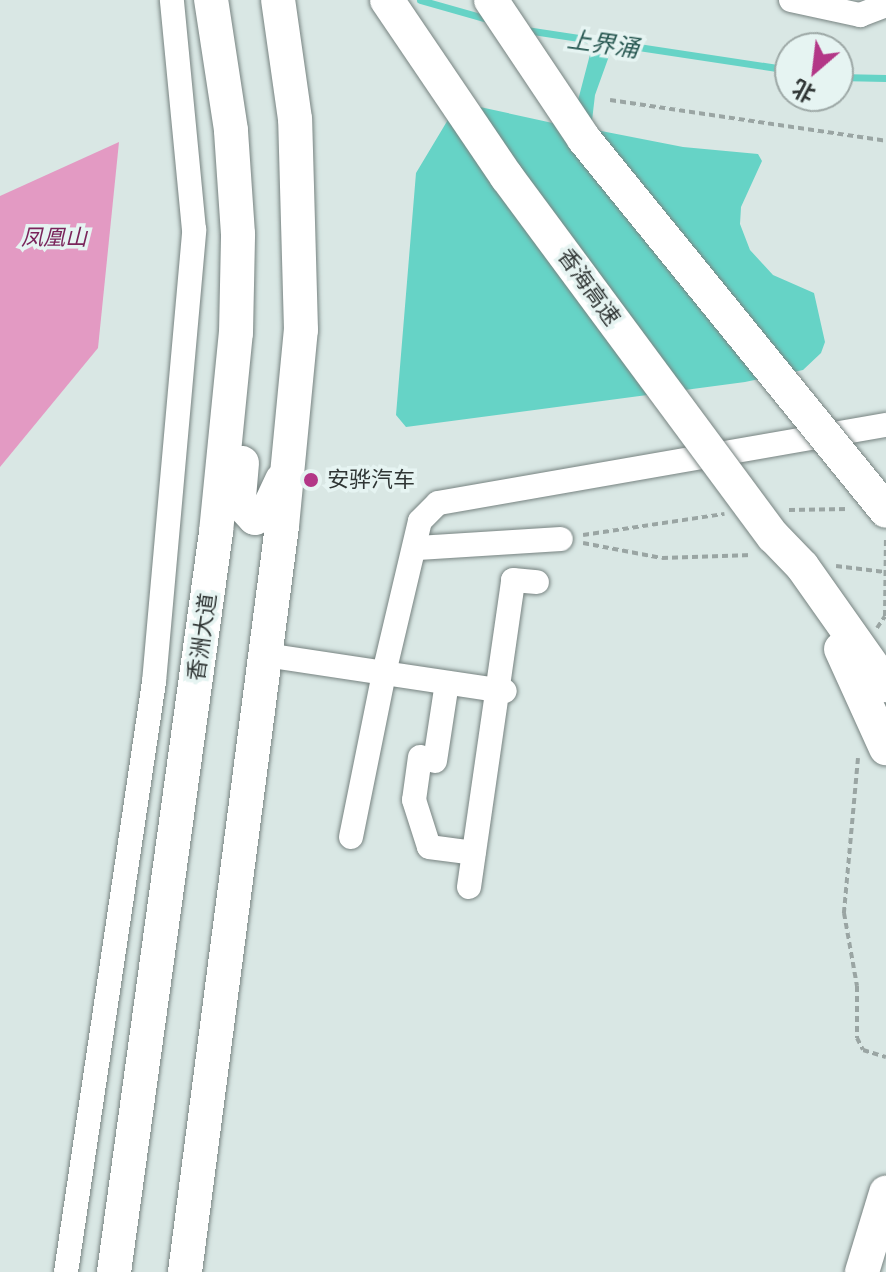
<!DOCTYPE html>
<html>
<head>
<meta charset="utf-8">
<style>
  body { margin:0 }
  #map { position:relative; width:886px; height:1272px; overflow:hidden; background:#d9e7e4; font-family:Lora,"Noto Sans SC",serif }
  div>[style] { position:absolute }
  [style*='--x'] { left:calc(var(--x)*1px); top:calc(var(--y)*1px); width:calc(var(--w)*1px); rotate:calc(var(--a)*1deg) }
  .green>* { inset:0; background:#e39ac3 }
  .water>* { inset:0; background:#66d3c6 }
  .stream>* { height:7px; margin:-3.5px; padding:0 3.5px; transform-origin:3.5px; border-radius:3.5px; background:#66d3c6 }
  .path>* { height:4px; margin-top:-2px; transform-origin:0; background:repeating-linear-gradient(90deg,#9aa5a3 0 6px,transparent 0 10px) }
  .roads { filter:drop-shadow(0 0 2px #778381) drop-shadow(0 0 2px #778381) }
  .minor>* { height:24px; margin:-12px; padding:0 12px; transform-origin:12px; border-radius:12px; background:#fff }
  .highway>* { height:34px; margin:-17px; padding:0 17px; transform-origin:17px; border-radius:17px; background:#fff }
  .bridges { filter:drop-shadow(0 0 2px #778381) drop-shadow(0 0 2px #778381) }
  .highway-bridge>* { height:34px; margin:-17px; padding:0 17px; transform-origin:17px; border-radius:17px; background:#fff }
  .dots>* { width:22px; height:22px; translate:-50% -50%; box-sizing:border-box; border:4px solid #e6f4f2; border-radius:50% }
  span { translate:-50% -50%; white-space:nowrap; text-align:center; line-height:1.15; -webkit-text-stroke:7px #e6f4f2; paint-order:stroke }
  .park-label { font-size:22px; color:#7a255b; font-style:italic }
  .street-label { font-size:22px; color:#303635 }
  .poi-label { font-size:22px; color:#303635 }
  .left { translate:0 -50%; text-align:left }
  .water-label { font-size:24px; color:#285852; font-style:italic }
  .north { position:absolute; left:774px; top:32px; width:80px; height:80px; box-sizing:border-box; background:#e6f4f2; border:2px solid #9da8a6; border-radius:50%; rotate:208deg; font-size:22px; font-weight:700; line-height:32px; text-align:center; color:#303635 }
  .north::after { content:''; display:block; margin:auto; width:28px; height:36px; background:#b33787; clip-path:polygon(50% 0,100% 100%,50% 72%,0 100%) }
</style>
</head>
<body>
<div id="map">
  <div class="green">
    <div style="clip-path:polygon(119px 142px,98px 348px,0 467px,0 196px)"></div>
  </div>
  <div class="water">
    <div style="clip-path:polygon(593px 43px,613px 45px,595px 95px,591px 129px,683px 147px,758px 154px,762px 161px,741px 207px,740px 224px,750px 250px,773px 275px,814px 293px,825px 342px,821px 353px,803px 370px,745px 382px,406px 427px,396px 415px,416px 173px,449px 118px,480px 107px,571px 127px)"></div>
  </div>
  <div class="stream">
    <div style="--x:420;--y:0;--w:74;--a:15.7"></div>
    <div style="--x:526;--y:30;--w:267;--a:8.6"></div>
    <div style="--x:838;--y:77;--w:48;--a:1.2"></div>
  </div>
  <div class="path">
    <div style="--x:610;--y:100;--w:279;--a:8.4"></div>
    <div style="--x:789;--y:510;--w:59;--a:-1"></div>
    <div style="--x:583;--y:535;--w:143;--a:-8.5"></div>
    <div style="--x:583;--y:543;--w:80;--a:10.8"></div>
    <div style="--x:662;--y:558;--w:90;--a:-1.9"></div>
    <div style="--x:836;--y:566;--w:49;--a:7"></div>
    <div style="--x:877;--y:628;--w:14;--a:-56"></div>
    <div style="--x:885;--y:616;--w:77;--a:-89.3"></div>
    <div style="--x:858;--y:758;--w:156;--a:95.2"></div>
    <div style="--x:844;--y:913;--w:74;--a:79.9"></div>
    <div style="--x:857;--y:986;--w:52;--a:90"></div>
    <div style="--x:857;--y:1038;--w:13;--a:63"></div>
    <div style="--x:863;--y:1050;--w:24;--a:17"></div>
  </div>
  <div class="roads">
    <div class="minor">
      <div style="--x:791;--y:0;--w:71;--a:12.3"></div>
      <div style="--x:860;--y:15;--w:28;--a:-21"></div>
      <div style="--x:418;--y:548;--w:143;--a:-3.6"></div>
      <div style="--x:265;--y:655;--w:120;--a:8.6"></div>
      <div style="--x:384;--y:673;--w:156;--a:-76.7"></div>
      <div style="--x:420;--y:521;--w:25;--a:-45"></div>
      <div style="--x:438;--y:503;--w:455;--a:-9.9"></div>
      <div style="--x:420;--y:757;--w:43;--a:97.9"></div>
      <div style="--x:414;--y:800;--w:49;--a:72.3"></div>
      <div style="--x:429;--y:847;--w:45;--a:7.6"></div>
      <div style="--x:435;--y:761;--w:79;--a:-81.3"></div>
      <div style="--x:351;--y:837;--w:167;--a:-78.6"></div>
      <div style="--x:384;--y:673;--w:122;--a:8.5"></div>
      <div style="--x:469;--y:887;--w:310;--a:-81.8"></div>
      <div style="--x:513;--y:580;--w:24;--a:5"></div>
      <div style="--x:66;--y:1272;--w:597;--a:-81.52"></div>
      <div style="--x:154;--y:682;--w:454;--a:-84.9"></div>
      <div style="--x:194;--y:230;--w:231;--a:-95.5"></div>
    </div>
    <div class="highway">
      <div style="--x:242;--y:463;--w:38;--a:95"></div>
      <div style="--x:239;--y:501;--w:23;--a:47"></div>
      <div style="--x:255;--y:518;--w:15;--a:-32"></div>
      <div style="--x:268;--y:510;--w:33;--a:-65"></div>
      <div style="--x:114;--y:1272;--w:747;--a:-82.15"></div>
      <div style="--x:216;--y:532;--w:200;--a:-84.3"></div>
      <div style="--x:236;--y:333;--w:99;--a:-88.8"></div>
      <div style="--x:238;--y:234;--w:104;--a:-93.9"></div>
      <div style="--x:231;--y:130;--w:132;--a:-98.7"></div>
      <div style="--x:185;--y:1272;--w:752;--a:-82.59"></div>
      <div style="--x:282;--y:526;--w:197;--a:-84.5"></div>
      <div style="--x:301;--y:330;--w:211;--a:-91.6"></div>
      <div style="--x:295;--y:119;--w:120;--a:-98.1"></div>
      <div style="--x:862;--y:1272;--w:83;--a:-73.1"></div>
    </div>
  </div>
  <div class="bridges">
    <div class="highway-bridge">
      <div style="--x:387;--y:0;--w:214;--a:55.9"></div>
      <div style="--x:507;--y:177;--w:447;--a:53.5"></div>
      <div style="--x:773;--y:536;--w:42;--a:46"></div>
      <div style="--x:802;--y:566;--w:146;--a:54.8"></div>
      <div style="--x:491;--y:0;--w:167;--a:56.2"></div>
      <div style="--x:584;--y:139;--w:479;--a:50.9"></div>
      <div style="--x:841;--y:649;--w:109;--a:65.6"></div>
    </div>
  </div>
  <div class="dots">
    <div style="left:311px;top:480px;background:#b33787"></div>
  </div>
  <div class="park-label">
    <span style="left:54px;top:238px">凤凰山</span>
  </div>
  <div class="street-label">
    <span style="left:589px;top:287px;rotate:54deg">香海高速</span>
    <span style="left:202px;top:637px;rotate:-82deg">香洲大道</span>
  </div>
  <div class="poi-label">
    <span class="left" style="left:327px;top:480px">安骅汽车</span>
  </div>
  <div class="water-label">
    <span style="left:603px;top:44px;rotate:8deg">上界涌</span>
  </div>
  <div class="north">北</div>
</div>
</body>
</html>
